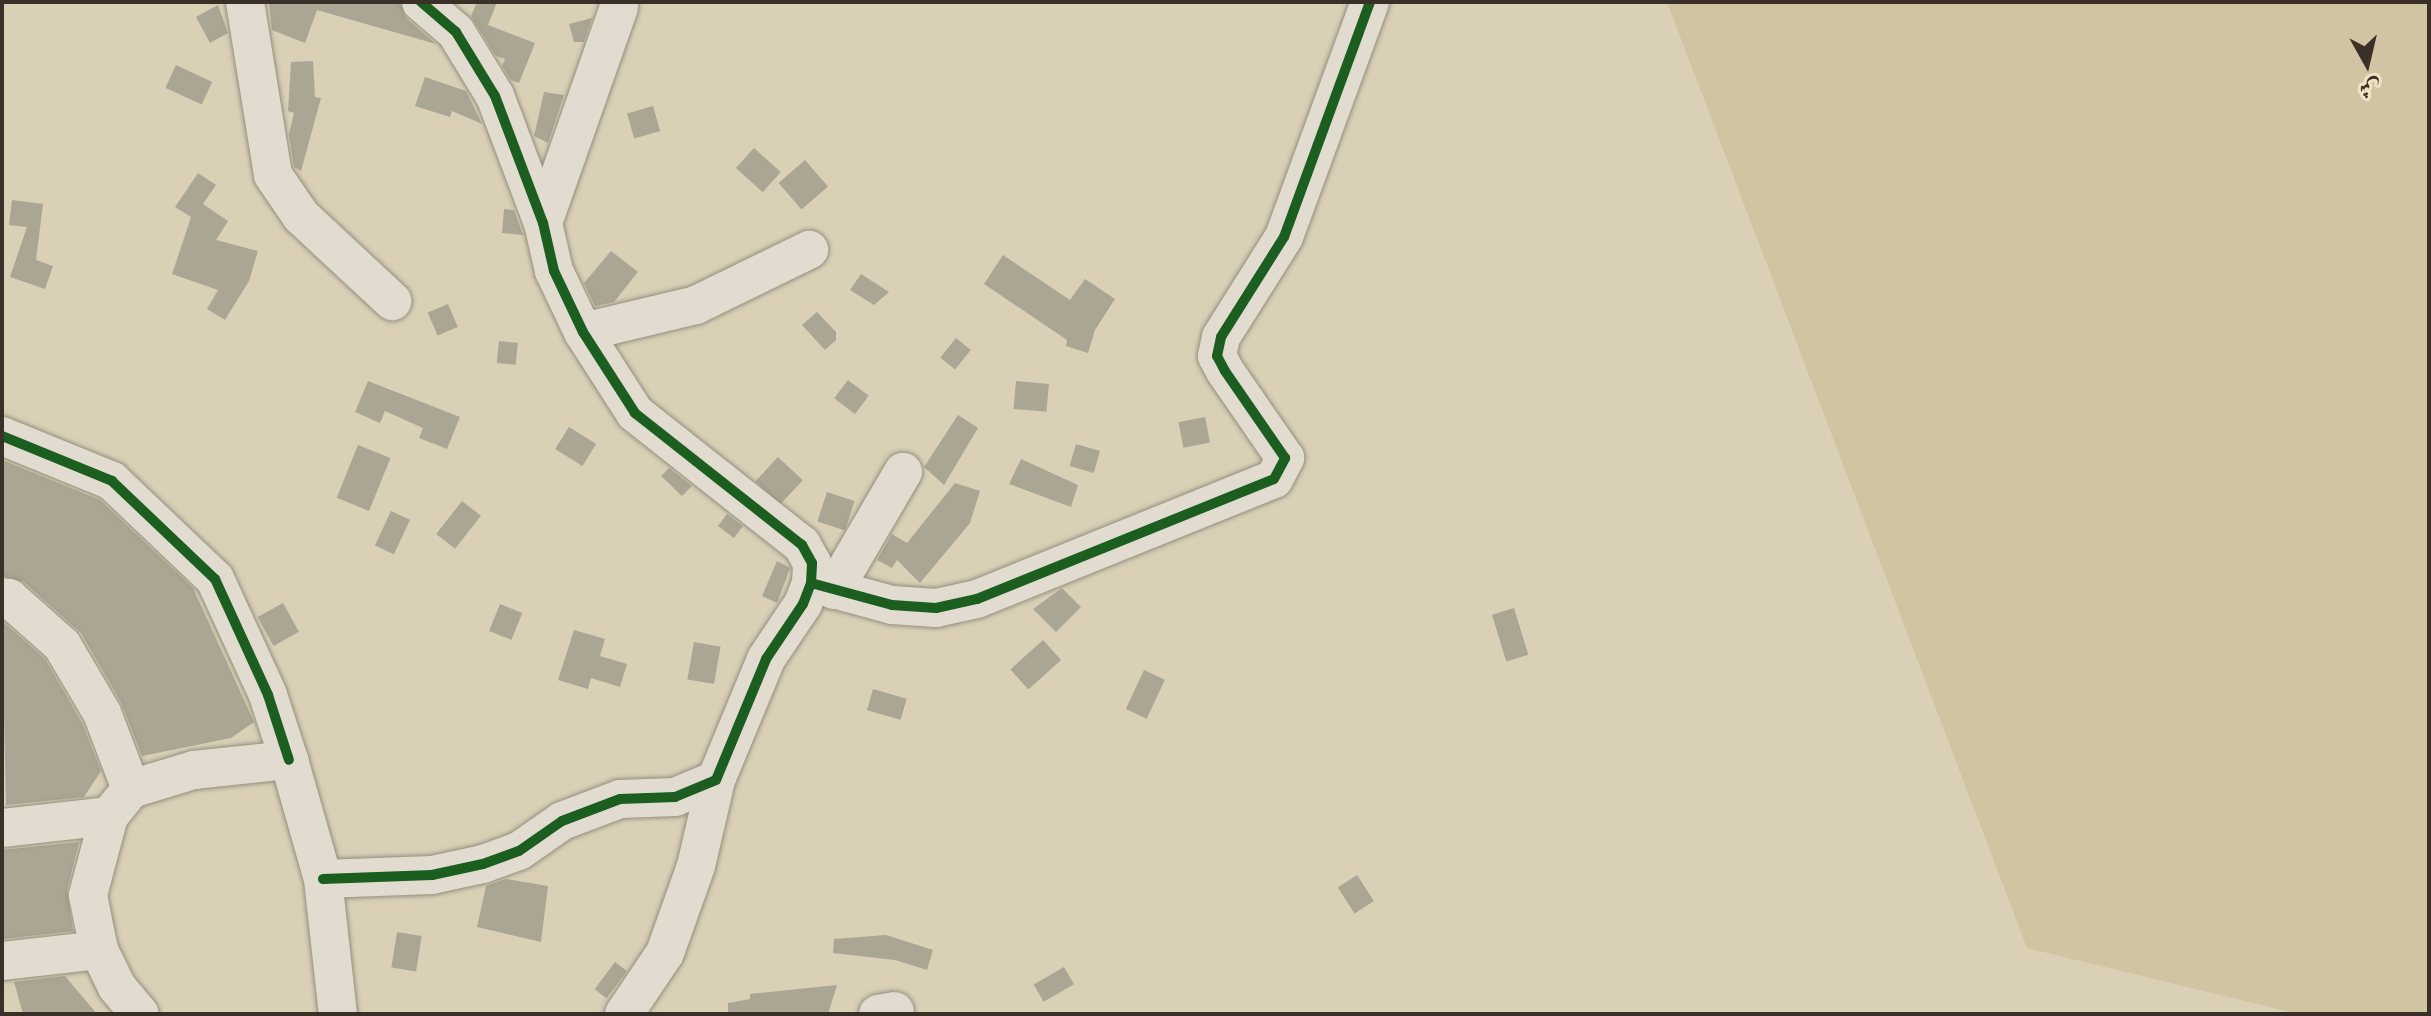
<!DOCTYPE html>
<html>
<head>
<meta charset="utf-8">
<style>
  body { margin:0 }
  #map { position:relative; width:2431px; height:1016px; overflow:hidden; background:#d9d0b6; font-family:"Libre Bodoni",Amiri,serif }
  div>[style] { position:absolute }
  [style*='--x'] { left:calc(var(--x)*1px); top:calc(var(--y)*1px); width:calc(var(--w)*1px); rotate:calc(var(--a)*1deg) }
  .green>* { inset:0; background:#d1c4a2 }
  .building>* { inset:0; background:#aba594; transform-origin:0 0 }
  .roads { filter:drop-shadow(0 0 2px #948e7e) drop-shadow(0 0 2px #948e7e) }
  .minor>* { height:38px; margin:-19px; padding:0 19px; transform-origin:19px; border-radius:19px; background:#e1dccf }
  .cycleway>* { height:10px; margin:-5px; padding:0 5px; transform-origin:5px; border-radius:5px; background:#1b5e20 }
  span { translate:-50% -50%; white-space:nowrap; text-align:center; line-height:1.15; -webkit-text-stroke:6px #efe4c6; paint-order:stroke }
  .frame { position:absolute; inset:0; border:4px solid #3b3027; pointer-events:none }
  .north { position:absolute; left:2327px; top:24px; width:80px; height:80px; -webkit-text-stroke:6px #efe4c6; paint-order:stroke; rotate:172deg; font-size:22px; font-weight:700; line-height:32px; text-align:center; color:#3b3027 }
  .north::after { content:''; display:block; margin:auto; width:28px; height:36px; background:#3b3027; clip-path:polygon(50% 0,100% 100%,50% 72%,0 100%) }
</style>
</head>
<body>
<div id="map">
  <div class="green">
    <div style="clip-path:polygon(1667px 2px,2429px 2px,2429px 1014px,2298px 1014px,2027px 948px)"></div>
  </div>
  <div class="building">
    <div style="clip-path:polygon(269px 2px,400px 2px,406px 18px,436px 44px,317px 10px,305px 43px,272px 30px)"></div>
    <div style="clip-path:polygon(477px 2px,497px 2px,488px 25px,535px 43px,519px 83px,511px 80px,502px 66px,505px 59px,496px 56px,471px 16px)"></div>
    <div style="clip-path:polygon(218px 5px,228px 33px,210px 43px,196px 17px)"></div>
    <div style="clip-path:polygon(592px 18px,584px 42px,574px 42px,569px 24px)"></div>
    <div style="clip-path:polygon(313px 61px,315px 97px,321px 98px,301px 171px,294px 167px,289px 134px,294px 113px,288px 111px,291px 62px)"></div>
    <div style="left:176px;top:65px;width:40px;height:25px;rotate:25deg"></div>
    <div style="clip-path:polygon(425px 77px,466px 91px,482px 124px,452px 111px,450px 117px,415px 106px)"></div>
    <div style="clip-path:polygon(544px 92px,564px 95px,548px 143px,534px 136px)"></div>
    <div style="left:653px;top:106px;width:26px;height:27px;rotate:74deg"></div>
    <div style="left:754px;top:148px;width:36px;height:27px;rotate:42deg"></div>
    <div style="left:805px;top:160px;width:35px;height:35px;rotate:49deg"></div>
    <div style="clip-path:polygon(198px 173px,216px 185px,203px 204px,228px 221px,216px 240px,258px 251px,249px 281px,225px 320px,207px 309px,218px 290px,172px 274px,191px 217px,175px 207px)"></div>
    <div style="clip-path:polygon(12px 200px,43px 204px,36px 260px,53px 266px,45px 289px,10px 277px,27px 227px,9px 225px)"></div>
    <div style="clip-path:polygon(504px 209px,514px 210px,523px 235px,502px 233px)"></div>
    <div style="clip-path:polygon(611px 251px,638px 272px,614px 302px,595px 306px,584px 283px)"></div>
    <div style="clip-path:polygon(1003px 255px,1070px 300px,1085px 279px,1115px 299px,1095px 330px,1088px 353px,1066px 346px,1067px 340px,984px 284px)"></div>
    <div style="clip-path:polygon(861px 274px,889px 292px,874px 305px,850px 290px)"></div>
    <div style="left:448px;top:304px;width:25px;height:22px;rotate:67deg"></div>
    <div style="clip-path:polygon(817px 312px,836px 332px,836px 340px,825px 350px,802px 325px)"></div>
    <div style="left:956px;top:338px;width:19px;height:25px;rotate:39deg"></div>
    <div style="left:499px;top:341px;width:19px;height:22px;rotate:6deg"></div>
    <div style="left:848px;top:380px;width:26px;height:23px;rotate:37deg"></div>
    <div style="clip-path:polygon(368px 381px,460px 417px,447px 449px,419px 438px,423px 428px,385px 411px,380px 423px,355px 412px)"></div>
    <div style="left:1016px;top:381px;width:33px;height:28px;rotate:5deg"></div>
    <div style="clip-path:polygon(958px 415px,978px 428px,944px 485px,924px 467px)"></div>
    <div style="left:1205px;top:417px;width:26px;height:27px;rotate:79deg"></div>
    <div style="left:569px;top:427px;width:32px;height:26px;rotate:32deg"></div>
    <div style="left:1076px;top:444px;width:25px;height:23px;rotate:16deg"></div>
    <div style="left:358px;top:445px;width:35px;height:57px;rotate:22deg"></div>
    <div style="left:778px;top:457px;width:34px;height:33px;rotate:43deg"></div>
    <div style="clip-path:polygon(1021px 459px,1078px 485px,1071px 507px,1009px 484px)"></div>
    <div style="clip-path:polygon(2px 460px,100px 500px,193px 588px,254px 722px,231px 738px,142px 756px,121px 702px,81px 633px,24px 582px,2px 576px)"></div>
    <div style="clip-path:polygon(669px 468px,692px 486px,682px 496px,661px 476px)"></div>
    <div style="clip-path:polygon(955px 483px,980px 491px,970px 523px,920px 583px,897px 560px,892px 568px,877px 560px,892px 534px,907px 543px)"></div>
    <div style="left:827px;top:492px;width:29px;height:31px;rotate:18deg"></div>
    <div style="left:462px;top:501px;width:24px;height:42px;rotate:38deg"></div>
    <div style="left:391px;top:511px;width:21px;height:38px;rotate:25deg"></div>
    <div style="left:727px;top:514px;width:20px;height:15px;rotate:37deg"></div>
    <div style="clip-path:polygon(777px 561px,790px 568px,777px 603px,762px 596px)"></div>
    <div style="clip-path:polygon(1062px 588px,1081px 607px,1056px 632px,1033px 609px)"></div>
    <div style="left:283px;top:603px;width:33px;height:29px;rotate:61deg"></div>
    <div style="left:500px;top:604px;width:24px;height:29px;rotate:22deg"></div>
    <div style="left:1514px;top:608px;width:49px;height:23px;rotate:73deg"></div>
    <div style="clip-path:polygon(2px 621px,45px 659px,82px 723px,101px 771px,84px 797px,6px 805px)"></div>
    <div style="clip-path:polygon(574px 630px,605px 639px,600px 656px,627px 664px,620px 687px,591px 678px,588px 689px,558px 680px)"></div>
    <div style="left:1043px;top:640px;width:27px;height:44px;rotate:48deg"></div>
    <div style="left:694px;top:642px;width:27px;height:38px;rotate:10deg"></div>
    <div style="left:1144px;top:670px;width:23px;height:43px;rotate:25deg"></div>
    <div style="left:873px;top:689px;width:35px;height:22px;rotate:16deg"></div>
    <div style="clip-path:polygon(79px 842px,67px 890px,73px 931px,2px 939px,2px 850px)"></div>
    <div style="left:1357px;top:875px;width:31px;height:23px;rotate:57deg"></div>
    <div style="clip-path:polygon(506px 879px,548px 886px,541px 942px,477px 927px,486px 886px)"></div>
    <div style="left:397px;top:932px;width:25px;height:36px;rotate:9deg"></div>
    <div style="clip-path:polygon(886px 935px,933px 950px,927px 970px,895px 960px,833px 953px,834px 939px)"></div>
    <div style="left:615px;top:962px;width:15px;height:34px;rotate:37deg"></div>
    <div style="left:1064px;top:967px;width:20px;height:35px;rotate:60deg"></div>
    <div style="clip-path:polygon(65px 976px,97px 1014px,23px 1014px,14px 982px)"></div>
    <div style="clip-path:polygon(837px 985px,828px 1014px,728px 1014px,728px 1003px,750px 999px,750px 994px)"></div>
  </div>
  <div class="roads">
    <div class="minor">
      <div style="--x:245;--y:2;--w:175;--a:80.8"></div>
      <div style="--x:273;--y:175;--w:50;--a:55.7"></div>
      <div style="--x:301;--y:216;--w:125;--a:43"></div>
      <div style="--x:543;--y:223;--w:229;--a:-70.6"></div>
      <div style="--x:583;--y:332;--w:116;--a:-13.4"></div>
      <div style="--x:696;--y:305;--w:126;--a:-26"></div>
      <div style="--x:2;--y:436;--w:119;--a:22.2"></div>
      <div style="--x:112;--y:481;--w:142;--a:43.6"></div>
      <div style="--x:215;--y:579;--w:128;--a:65.4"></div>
      <div style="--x:268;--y:695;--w:68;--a:72.1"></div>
      <div style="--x:811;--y:583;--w:84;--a:15.2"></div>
      <div style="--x:892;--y:605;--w:44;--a:3.9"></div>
      <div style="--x:936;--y:608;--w:42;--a:-12.4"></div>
      <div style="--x:977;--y:599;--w:320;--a:-22"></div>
      <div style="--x:1274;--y:479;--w:24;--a:-62"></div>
      <div style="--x:1285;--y:458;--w:106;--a:-124.6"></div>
      <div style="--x:1225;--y:371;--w:17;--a:-118"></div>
      <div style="--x:1217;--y:356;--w:19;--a:-78"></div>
      <div style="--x:1221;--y:337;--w:118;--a:-57.8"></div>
      <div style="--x:1284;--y:237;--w:250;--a:-69.9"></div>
      <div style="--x:834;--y:590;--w:137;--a:-59.7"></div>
      <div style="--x:2;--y:597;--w:7;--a:8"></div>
      <div style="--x:9;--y:598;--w:71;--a:41.6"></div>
      <div style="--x:62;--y:645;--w:79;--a:59.5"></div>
      <div style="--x:102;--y:713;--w:81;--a:69.1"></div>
      <div style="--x:131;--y:789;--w:66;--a:-16.8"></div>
      <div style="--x:194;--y:770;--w:96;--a:-6"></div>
      <div style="--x:289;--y:760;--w:124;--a:74.1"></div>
      <div style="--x:323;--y:879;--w:136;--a:83.7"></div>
      <div style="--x:131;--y:789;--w:35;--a:129"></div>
      <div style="--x:109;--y:816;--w:82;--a:104.9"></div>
      <div style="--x:88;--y:895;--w:56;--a:78.7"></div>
      <div style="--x:99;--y:950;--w:41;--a:64.1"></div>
      <div style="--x:117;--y:987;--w:35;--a:50"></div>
      <div style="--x:2;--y:828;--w:108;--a:-6.4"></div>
      <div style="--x:323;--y:879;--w:109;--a:-2.1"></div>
      <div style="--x:432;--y:875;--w:52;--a:-12.2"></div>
      <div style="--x:483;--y:864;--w:38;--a:-20"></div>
      <div style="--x:519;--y:851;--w:52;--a:-34.9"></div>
      <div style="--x:562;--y:821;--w:62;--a:-20.8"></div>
      <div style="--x:620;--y:799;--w:55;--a:-2.1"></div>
      <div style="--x:675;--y:797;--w:44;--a:-22.5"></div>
      <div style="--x:716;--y:780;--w:131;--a:-67.5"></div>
      <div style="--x:766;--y:659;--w:66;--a:-56.1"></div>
      <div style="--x:803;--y:604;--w:22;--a:-69"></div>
      <div style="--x:811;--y:583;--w:20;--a:-87"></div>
      <div style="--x:812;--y:563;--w:21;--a:-119"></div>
      <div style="--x:802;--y:545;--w:213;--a:-141.7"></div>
      <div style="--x:635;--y:413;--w:96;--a:-122.7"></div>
      <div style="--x:583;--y:332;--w:68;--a:-115.4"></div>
      <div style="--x:554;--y:271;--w:49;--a:-102.9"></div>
      <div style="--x:543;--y:223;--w:136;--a:-110.7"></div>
      <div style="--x:495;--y:96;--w:75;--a:-121.4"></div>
      <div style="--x:456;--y:32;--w:46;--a:-139.4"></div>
      <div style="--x:2;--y:961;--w:98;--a:-6.5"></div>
      <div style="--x:624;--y:1014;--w:73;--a:-56.1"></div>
      <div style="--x:665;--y:953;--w:92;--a:-70.4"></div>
      <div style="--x:696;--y:866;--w:88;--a:-76.9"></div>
      <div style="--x:878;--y:1014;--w:17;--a:-10"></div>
    </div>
  </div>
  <div class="cycleway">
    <div style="--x:2;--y:436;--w:119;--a:22.2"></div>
    <div style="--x:112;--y:481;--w:142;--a:43.6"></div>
    <div style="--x:215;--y:579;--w:128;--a:65.4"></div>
    <div style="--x:268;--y:695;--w:68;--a:72.1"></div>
    <div style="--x:811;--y:583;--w:84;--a:15.2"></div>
    <div style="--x:892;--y:605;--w:44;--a:3.9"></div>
    <div style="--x:936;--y:608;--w:42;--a:-12.4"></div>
    <div style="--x:977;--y:599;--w:320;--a:-22"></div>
    <div style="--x:1274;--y:479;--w:24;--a:-62"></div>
    <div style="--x:1285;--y:458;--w:106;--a:-124.6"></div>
    <div style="--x:1225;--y:371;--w:17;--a:-118"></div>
    <div style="--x:1217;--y:356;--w:19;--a:-78"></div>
    <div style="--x:1221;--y:337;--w:118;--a:-57.8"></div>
    <div style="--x:1284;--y:237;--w:250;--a:-69.9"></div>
    <div style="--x:323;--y:879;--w:109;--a:-2.1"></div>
    <div style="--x:432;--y:875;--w:52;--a:-12.2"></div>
    <div style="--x:483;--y:864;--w:38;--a:-20"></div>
    <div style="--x:519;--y:851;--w:52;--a:-34.9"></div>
    <div style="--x:562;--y:821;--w:62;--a:-20.8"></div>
    <div style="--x:620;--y:799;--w:55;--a:-2.1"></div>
    <div style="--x:675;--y:797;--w:44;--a:-22.5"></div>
    <div style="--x:716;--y:780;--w:131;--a:-67.5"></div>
    <div style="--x:766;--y:659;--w:66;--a:-56.1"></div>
    <div style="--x:803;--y:604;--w:22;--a:-69"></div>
    <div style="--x:811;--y:583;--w:20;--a:-87"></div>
    <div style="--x:812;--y:563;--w:21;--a:-119"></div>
    <div style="--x:802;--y:545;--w:213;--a:-141.7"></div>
    <div style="--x:635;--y:413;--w:96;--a:-122.7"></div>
    <div style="--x:583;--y:332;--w:68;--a:-115.4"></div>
    <div style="--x:554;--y:271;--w:49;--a:-102.9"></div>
    <div style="--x:543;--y:223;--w:136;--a:-110.7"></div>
    <div style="--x:495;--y:96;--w:75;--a:-121.4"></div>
    <div style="--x:456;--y:32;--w:46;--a:-139.4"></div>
  </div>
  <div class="frame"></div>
  <div class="north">ش</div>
</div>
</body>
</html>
